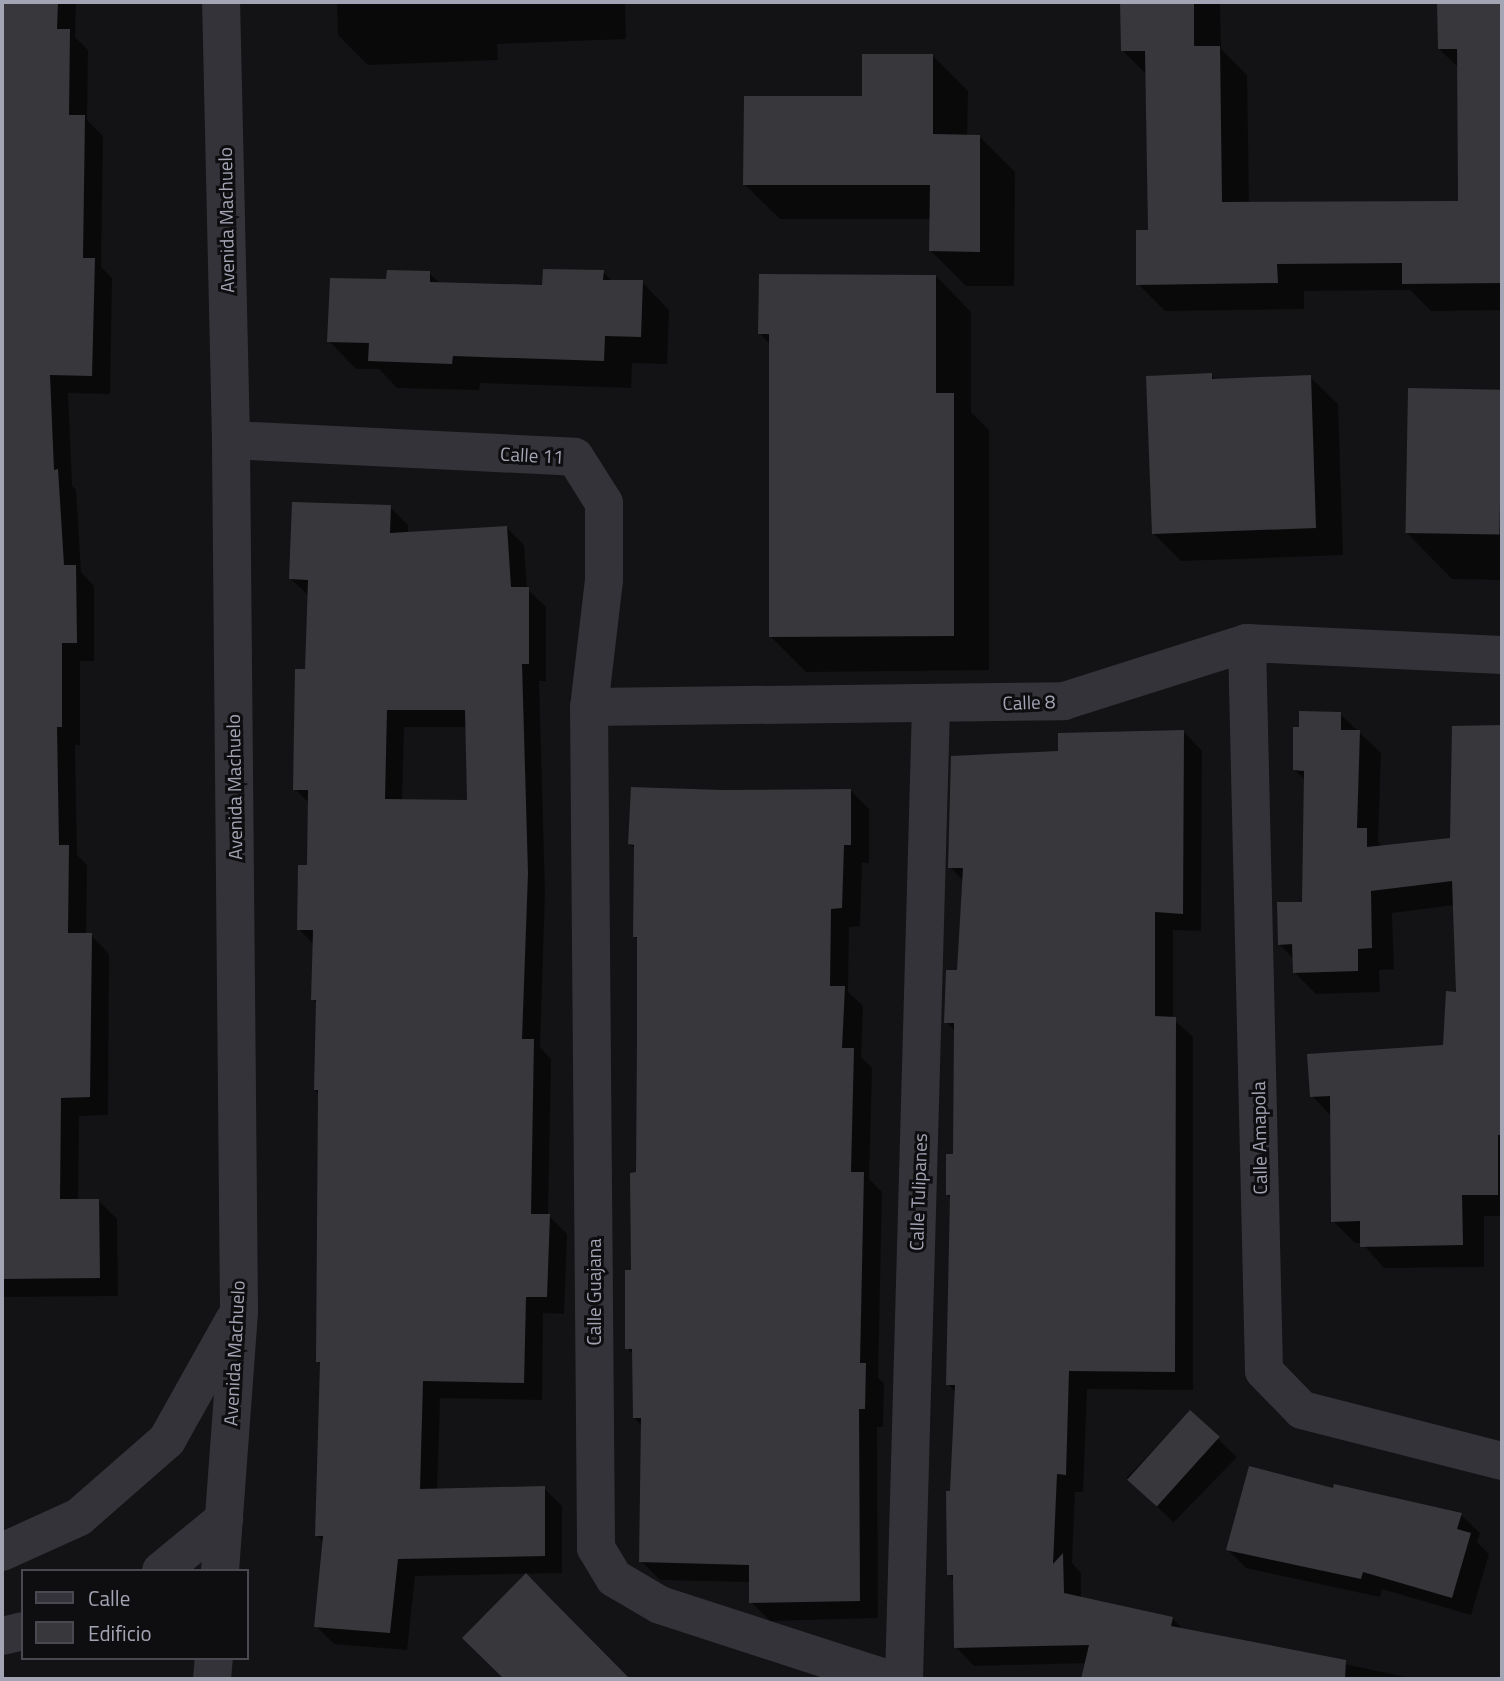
<!DOCTYPE html>
<html>
<head>
<meta charset="utf-8">
<style>
  body { margin:0 }
  #map { position:relative; width:1504px; height:1681px; overflow:hidden; background:#131214; font-family:"Titillium Web",sans-serif }
  div>[style] { position:absolute }
  [style*='--x'] { left:calc(var(--x)*1px); top:calc(var(--y)*1px); width:calc(var(--w)*1px); rotate:calc(var(--a)*1deg) }
  .shadow>* { inset:0; background:#0007; transform-origin:0 0 }
  .building>* { inset:0; background:#38373c; transform-origin:0 0 }
  .minor>* { height:38px; margin:-19px; padding:0 19px; transform-origin:19px; border-radius:19px; background:#343339 }
  span { translate:-50% -50%; white-space:nowrap; text-align:center; line-height:1.15; -webkit-text-stroke:6px #0e0d0f; paint-order:stroke }
  .street-label { font-size:19px; color:#a3a4b4 }
  .frame { position:absolute; inset:0; border:4px solid #a3a4b4; pointer-events:none }
  .legend { position:absolute; left:21px; top:1569px; width:228px; height:91px; box-sizing:border-box; background:#0e0d0f; border:2px solid #4a4951; margin:0; padding:9px 12px; list-style:none; font-size:21px; color:#a3a4b4 }
  .legend li { display:flex; align-items:center; gap:14px; height:35px }
  .legend b { width:35px; border:2px solid #4a4951 }
</style>
</head>
<body>
<div id="map">
  <div class="shadow">
    <div style="clip-path:polygon(2px 2px,76px 2px,75px 37px,88px 50px,87px 120px,103px 136px,101px 267px,112px 278px,110px 394px,68px 393px,72px 486px,76px 490px,81px 572px,94px 586px,94px 661px,80px 661px,80px 745px,75px 745px,77px 855px,87px 865px,86px 935px,91px 935px,109px 954px,108px 1115px,79px 1116px,78px 1201px,98px 1200px,117px 1219px,118px 1296px,2px 1297px)"></div>
    <div style="clip-path:polygon(337px 2px,625px 2px,626px 39px,497px 44px,498px 60px,368px 65px,338px 35px)"></div>
    <div style="clip-path:polygon(1122px 2px,1220px 2px,1221px 49px,1247px 75px,1249px 204px,1460px 203px,1459px 68px,1439px 49px,1439px 2px,1502px 2px,1502px 310px,1431px 311px,1410px 290px,1304px 291px,1304px 309px,1165px 311px,1138px 284px,1150px 231px,1147px 75px,1123px 51px)"></div>
    <div style="clip-path:polygon(932px 55px,968px 91px,967px 137px,980px 137px,1015px 172px,1014px 286px,966px 286px,931px 251px,931px 219px,780px 219px,744px 184px,864px 98px)"></div>
    <div style="clip-path:polygon(603px 272px,613px 282px,642px 282px,669px 310px,667px 364px,632px 363px,631px 388px,480px 383px,479px 390px,397px 388px,379px 369px,356px 369px,329px 341px,388px 281px,429px 273px,441px 284px,544px 287px)"></div>
    <div style="clip-path:polygon(936px 276px,971px 312px,971px 412px,989px 430px,989px 670px,806px 672px,771px 637px,771px 345px,760px 334px)"></div>
    <div style="clip-path:polygon(1211px 375px,1217px 381px,1310px 377px,1338px 404px,1343px 555px,1181px 561px,1154px 534px)"></div>
    <div style="clip-path:polygon(1410px 390px,1502px 391px,1502px 580px,1452px 579px,1406px 532px)"></div>
    <div style="clip-path:polygon(evenodd,390px 507px,408px 525px,408px 534px,506px 527px,524px 545px,527px 589px,546px 607px,546px 681px,539px 681px,545px 892px,540px 1047px,551px 1059px,548px 1215px,567px 1234px,564px 1314px,543px 1313px,542px 1400px,440px 1398px,437px 1491px,544px 1488px,562px 1506px,562px 1573px,415px 1576px,407px 1650px,334px 1644px,316px 1626px,324px 1543px,317px 1535px,321px 1365px,318px 1361px,319px 1094px,315px 1090px,318px 1004px,313px 999px,314px 945px,299px 929px,309px 867px,310px 804px,295px 789px,306px 670px,310px 597px,291px 579px,390px 507px,404px 727px,467px 727px,469px 802px,402px 801px,404px 727px)"></div>
    <div style="clip-path:polygon(1340px 714px,1381px 753px,1378px 842px,1383px 847px,1452px 839px,1453px 728px,1502px 727px,1502px 1216px,1484px 1216px,1484px 1267px,1384px 1268px,1362px 1243px,1355px 1243px,1333px 1221px,1332px 1117px,1312px 1096px,1445px 1046px,1458px 993px,1454px 905px,1392px 913px,1394px 969px,1379px 970px,1380px 992px,1316px 994px,1294px 972px,1294px 959px,1279px 944px,1303px 903px,1305px 780px,1295px 770px)"></div>
    <div style="clip-path:polygon(1184px 732px,1202px 751px,1201px 931px,1173px 930px,1173px 1019px,1193px 1037px,1193px 1390px,1087px 1389px,1083px 1492px,1075px 1492px,1072px 1563px,1081px 1573px,1081px 1598px,1172px 1618px,1184px 1630px,1415px 1679px,1083px 1679px,1087px 1663px,974px 1666px,956px 1647px,954px 1580px,949px 1574px,956px 1393px,948px 1384px,952px 1199px,947px 1195px,955px 1156px,956px 1032px,946px 1022px,959px 972px,964px 882px,950px 867px,1060px 753px)"></div>
    <div style="clip-path:polygon(850px 790px,869px 809px,869px 863px,862px 863px,860px 926px,849px 927px,848px 992px,863px 1006px,861px 1057px,872px 1068px,869px 1179px,882px 1192px,878px 1378px,884px 1383px,883px 1427px,877px 1427px,878px 1618px,770px 1621px,751px 1602px,751px 1582px,660px 1580px,641px 1561px,642px 1426px,634px 1418px,634px 1355px,627px 1348px,638px 1174px,638px 940px,634px 936px,636px 849px,630px 844px,722px 792px)"></div>
    <div style="left:1190px;top:1412px;width:65px;height:91px;rotate:44deg"></div>
    <div style="clip-path:polygon(1334px 1490px,1461px 1515px,1480px 1533px,1477px 1542px,1489px 1554px,1471px 1615px,1382px 1589px,1380px 1597px,1246px 1568px,1228px 1550px)"></div>
    <div style="clip-path:polygon(526px 1576px,629px 1679px,506px 1679px,465px 1638px)"></div>
  </div>
  <div class="building">
    <div style="clip-path:polygon(2px 2px,58px 2px,57px 29px,70px 29px,69px 115px,85px 115px,83px 258px,95px 258px,92px 376px,50px 375px,54px 470px,58px 469px,64px 565px,76px 565px,77px 643px,62px 643px,62px 727px,57px 727px,59px 845px,69px 845px,68px 933px,92px 933px,90px 1097px,61px 1098px,60px 1199px,99px 1199px,100px 1278px,2px 1279px)"></div>
    <div style="clip-path:polygon(1120px 2px,1194px 2px,1194px 46px,1220px 46px,1222px 202px,1458px 201px,1457px 49px,1438px 49px,1437px 2px,1502px 2px,1502px 283px,1402px 284px,1402px 263px,1277px 264px,1278px 283px,1136px 285px,1136px 230px,1148px 230px,1145px 51px,1121px 51px)"></div>
    <div style="clip-path:polygon(862px 54px,933px 54px,933px 134px,980px 135px,980px 252px,929px 251px,930px 185px,743px 185px,744px 96px,862px 96px)"></div>
    <div style="clip-path:polygon(543px 269px,604px 270px,603px 280px,643px 280px,641px 337px,605px 336px,604px 361px,453px 356px,452px 364px,368px 361px,369px 343px,327px 342px,330px 278px,386px 279px,387px 270px,430px 271px,430px 282px,542px 285px)"></div>
    <div style="clip-path:polygon(759px 274px,936px 275px,936px 393px,954px 393px,954px 636px,769px 637px,769px 334px,758px 334px)"></div>
    <div style="clip-path:polygon(1212px 373px,1212px 379px,1311px 375px,1316px 528px,1152px 534px,1146px 376px)"></div>
    <div style="left:1408px;top:388px;width:94px;height:145px;rotate:1deg"></div>
    <div style="clip-path:polygon(evenodd,292px 502px,391px 505px,390px 533px,507px 526px,511px 587px,529px 587px,529px 664px,522px 664px,528px 873px,522px 1039px,534px 1039px,531px 1214px,550px 1214px,547px 1297px,526px 1297px,524px 1383px,423px 1381px,420px 1489px,545px 1486px,545px 1556px,398px 1559px,390px 1633px,314px 1627px,323px 1536px,315px 1536px,320px 1362px,316px 1362px,318px 1090px,314px 1090px,316px 1000px,311px 1000px,313px 930px,297px 930px,298px 865px,307px 865px,308px 790px,293px 790px,295px 669px,305px 669px,308px 580px,289px 579px,292px 502px,387px 710px,465px 710px,467px 800px,385px 799px,387px 710px)"></div>
    <div style="clip-path:polygon(1299px 711px,1341px 712px,1341px 730px,1360px 730px,1357px 828px,1367px 828px,1367px 847px,1450px 838px,1452px 726px,1502px 725px,1502px 1135px,1498px 1135px,1498px 1195px,1462px 1195px,1463px 1245px,1360px 1247px,1360px 1221px,1331px 1222px,1330px 1096px,1310px 1097px,1307px 1054px,1443px 1045px,1446px 991px,1456px 992px,1452px 881px,1371px 891px,1372px 948px,1358px 949px,1358px 971px,1293px 973px,1292px 944px,1278px 945px,1277px 902px,1302px 902px,1304px 771px,1293px 770px,1293px 727px,1299px 727px)"></div>
    <div style="clip-path:polygon(1184px 730px,1183px 914px,1155px 912px,1155px 1016px,1176px 1017px,1175px 1372px,1069px 1371px,1066px 1475px,1057px 1474px,1053px 1564px,1063px 1553px,1064px 1593px,1173px 1617px,1171px 1626px,1346px 1660px,1345px 1679px,1081px 1679px,1089px 1645px,954px 1648px,953px 1575px,947px 1575px,946px 1491px,950px 1491px,955px 1385px,946px 1385px,950px 1195px,946px 1195px,946px 1154px,953px 1154px,954px 1023px,944px 1023px,946px 970px,957px 970px,963px 868px,948px 868px,951px 756px,1058px 751px,1058px 733px)"></div>
    <div style="clip-path:polygon(631px 787px,722px 790px,851px 789px,851px 845px,844px 845px,842px 908px,831px 909px,830px 986px,845px 986px,842px 1048px,854px 1048px,851px 1172px,864px 1172px,860px 1363px,866px 1363px,865px 1409px,859px 1409px,860px 1601px,749px 1603px,749px 1565px,639px 1562px,641px 1418px,633px 1418px,632px 1349px,625px 1349px,625px 1270px,631px 1270px,630px 1173px,636px 1172px,637px 1039px,637px 937px,633px 937px,634px 845px,628px 844px)"></div>
    <div style="left:1190px;top:1410px;width:40px;height:94px;rotate:42deg"></div>
    <div style="clip-path:polygon(1249px 1466px,1333px 1488px,1334px 1484px,1462px 1513px,1457px 1529px,1471px 1533px,1452px 1598px,1363px 1572px,1361px 1579px,1226px 1550px)"></div>
    <div style="clip-path:polygon(526px 1573px,546px 1594px,630px 1679px,504px 1679px,462px 1638px)"></div>
  </div>
  <div class="minor">
    <div style="--x:231;--y:440;--w:344;--a:2.8"></div>
    <div style="--x:575;--y:457;--w:54;--a:57.8"></div>
    <div style="--x:604;--y:503;--w:77;--a:90"></div>
    <div style="--x:604;--y:580;--w:128;--a:96.7"></div>
    <div style="--x:589;--y:707;--w:841;--a:89.52"></div>
    <div style="--x:596;--y:1548;--w:35;--a:59"></div>
    <div style="--x:614;--y:1578;--w:53;--a:30.4"></div>
    <div style="--x:660;--y:1605;--w:240;--a:18"></div>
    <div style="--x:1247;--y:643;--w:728;--a:88.66"></div>
    <div style="--x:1264;--y:1371;--w:54;--a:45.7"></div>
    <div style="--x:1302;--y:1410;--w:206;--a:14.3"></div>
    <div style="--x:589;--y:707;--w:475;--a:-0.7"></div>
    <div style="--x:1064;--y:701;--w:192;--a:-17.6"></div>
    <div style="--x:1247;--y:643;--w:255;--a:2.7"></div>
    <div style="--x:2;--y:1552;--w:85;--a:-24.4"></div>
    <div style="--x:79;--y:1517;--w:117;--a:-41.2"></div>
    <div style="--x:167;--y:1440;--w:137;--a:-60.8"></div>
    <div style="--x:161;--y:1571;--w:82;--a:-39.5"></div>
    <div style="--x:220;--y:1571;--w:260;--a:-85.8"></div>
    <div style="--x:239;--y:1312;--w:872;--a:-90.53"></div>
    <div style="--x:231;--y:440;--w:438;--a:-91.3"></div>
    <div style="--x:2;--y:1636;--w:22;--a:-13"></div>
    <div style="--x:212;--y:1679;--w:21;--a:-85"></div>
    <div style="--x:904;--y:1679;--w:975;--a:-88.41"></div>
  </div>
  <div class="street-label">
    <span style="left:226px;top:220px;rotate:-91deg">Avenida Machuelo</span>
    <span style="left:532px;top:455px;rotate:3deg">Calle 11</span>
    <span style="left:1029px;top:702px;rotate:-2deg">Calle 8</span>
    <span style="left:234px;top:787px;rotate:-91deg">Avenida Machuelo</span>
    <span style="left:1259px;top:1138px;rotate:-91deg">Calle Amapola</span>
    <span style="left:918px;top:1192px;rotate:-88deg">Calle Tulipanes</span>
    <span style="left:594px;top:1292px;rotate:-90deg">Calle Guajana</span>
    <span style="left:234px;top:1353px;rotate:-87deg">Avenida Machuelo</span>
  </div>
  <div class="frame"></div>
  <ul class="legend">
  <li><b style="height:9px;background:#343339"></b>Calle</li>
  <li><b style="height:19px;background:#38373c"></b>Edificio</li>
  </ul>
</div>
</body>
</html>
